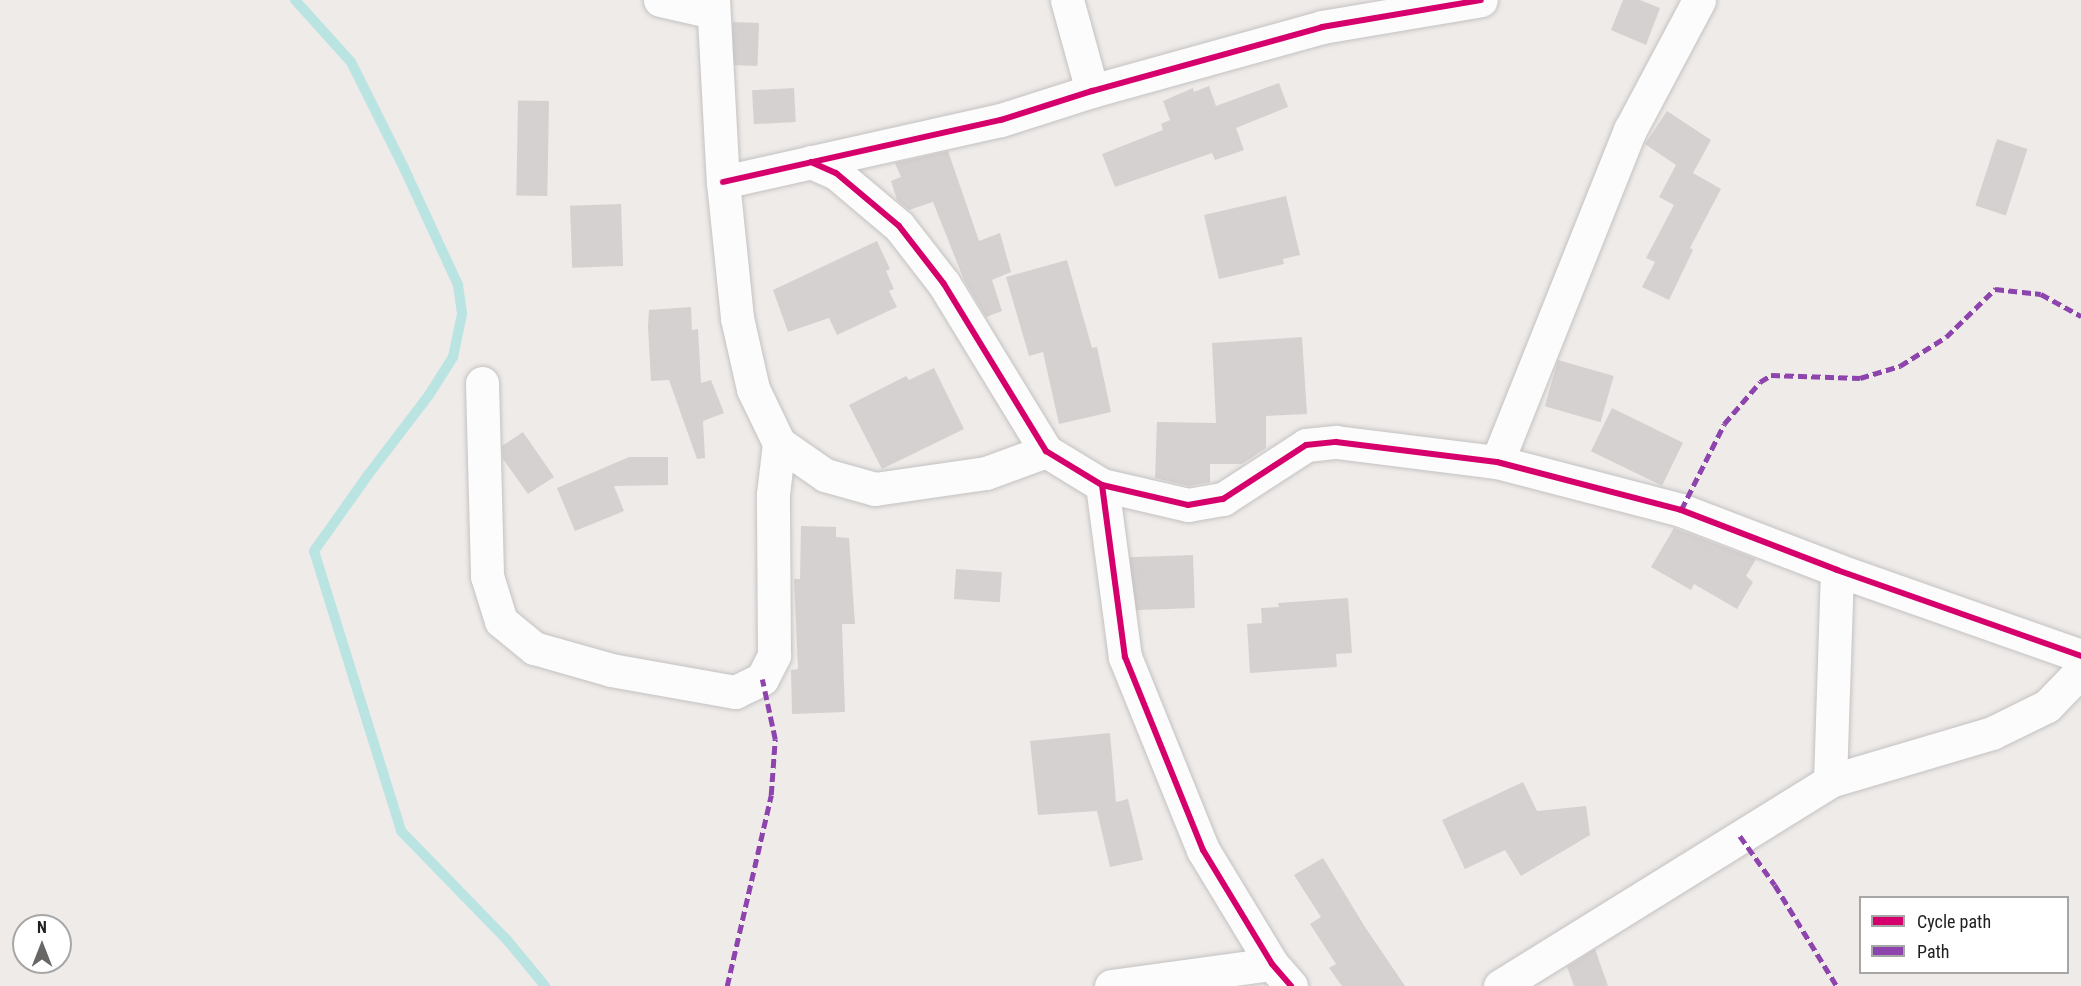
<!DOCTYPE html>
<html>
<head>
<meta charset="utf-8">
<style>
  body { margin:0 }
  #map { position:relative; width:2081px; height:986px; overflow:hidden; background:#eeebe9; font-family:"Roboto Condensed",sans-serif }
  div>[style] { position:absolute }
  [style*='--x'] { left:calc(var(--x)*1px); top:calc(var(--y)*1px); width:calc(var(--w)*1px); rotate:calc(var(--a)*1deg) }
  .stream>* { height:10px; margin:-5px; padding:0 5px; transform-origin:5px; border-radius:5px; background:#bae4e2 }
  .building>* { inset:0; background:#d5d1d0; transform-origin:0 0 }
  .roads { filter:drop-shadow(0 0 2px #c4c2c1) drop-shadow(0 0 2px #c4c2c1) }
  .street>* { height:33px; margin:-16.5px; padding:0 16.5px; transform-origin:16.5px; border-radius:16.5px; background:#fcfcfc }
  .quiet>* { height:4.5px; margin-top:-2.25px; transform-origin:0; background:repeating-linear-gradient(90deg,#8e44ad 0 9px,transparent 0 13.5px) }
  .cycleway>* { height:6px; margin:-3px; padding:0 3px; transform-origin:3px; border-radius:3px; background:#d6006c }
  span { translate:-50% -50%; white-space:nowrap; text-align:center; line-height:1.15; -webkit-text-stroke:6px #fff; paint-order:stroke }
  .legend { position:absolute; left:1859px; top:896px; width:210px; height:78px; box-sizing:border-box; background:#fff; border:2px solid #a6a6a6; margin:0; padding:8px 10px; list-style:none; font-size:18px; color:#202020 }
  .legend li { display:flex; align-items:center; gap:12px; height:30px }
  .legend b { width:30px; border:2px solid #a6a6a6 }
  .north { position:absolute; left:12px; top:914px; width:60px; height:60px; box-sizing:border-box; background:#fff; border:2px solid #a6a6a6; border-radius:50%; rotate:0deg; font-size:16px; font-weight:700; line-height:24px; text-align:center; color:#202020 }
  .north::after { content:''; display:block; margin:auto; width:21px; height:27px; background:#686766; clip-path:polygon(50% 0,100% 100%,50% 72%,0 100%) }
</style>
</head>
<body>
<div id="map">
  <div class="stream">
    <div style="--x:295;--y:0;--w:84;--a:47.9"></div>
    <div style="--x:351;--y:62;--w:119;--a:63.4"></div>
    <div style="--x:404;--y:168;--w:129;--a:65.2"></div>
    <div style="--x:458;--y:285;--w:29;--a:82"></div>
    <div style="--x:462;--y:314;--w:44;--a:101.8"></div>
    <div style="--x:453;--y:357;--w:45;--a:122.3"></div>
    <div style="--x:429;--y:395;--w:101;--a:127.3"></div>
    <div style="--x:368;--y:475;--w:93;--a:125.4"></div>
    <div style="--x:314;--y:551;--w:293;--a:72.7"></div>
    <div style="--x:401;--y:831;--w:152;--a:45.8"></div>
    <div style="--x:507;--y:940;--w:60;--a:50.4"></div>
  </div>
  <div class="building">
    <div style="clip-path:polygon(1623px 0,1640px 0,1660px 8px,1646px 45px,1611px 30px)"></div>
    <div style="left:733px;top:22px;width:26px;height:43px;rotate:2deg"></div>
    <div style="clip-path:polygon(1279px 83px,1288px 107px,1236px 128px,1244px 150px,1215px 160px,1212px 153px,1115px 187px,1102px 154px,1163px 130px,1161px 124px,1170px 120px,1163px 101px,1193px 88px,1194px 92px,1209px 86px,1216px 106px)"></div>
    <div style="left:794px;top:88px;width:34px;height:42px;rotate:87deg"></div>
    <div style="left:549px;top:101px;width:95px;height:31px;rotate:91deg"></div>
    <div style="clip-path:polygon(1667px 111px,1711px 140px,1693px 173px,1721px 189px,1690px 248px,1693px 250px,1669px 300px,1642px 287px,1655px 262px,1646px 258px,1674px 205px,1659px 197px,1676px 165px,1645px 144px)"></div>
    <div style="left:1997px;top:139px;width:32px;height:70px;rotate:18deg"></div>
    <div style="clip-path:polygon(948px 151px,979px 241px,1000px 233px,1011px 272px,992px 280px,1002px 311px,986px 317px,964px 280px,933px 202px,909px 210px,897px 200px,891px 181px,901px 177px,895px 163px)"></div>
    <div style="clip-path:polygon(1286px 196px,1300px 255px,1283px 259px,1284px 264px,1219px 279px,1204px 215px)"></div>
    <div style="left:621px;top:204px;width:62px;height:51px;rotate:88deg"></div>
    <div style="clip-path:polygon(877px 241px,890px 269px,886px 271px,894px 289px,889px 291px,897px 307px,837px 335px,829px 318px,788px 332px,773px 290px)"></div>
    <div style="clip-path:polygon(1067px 260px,1092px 348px,1097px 347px,1111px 412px,1059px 424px,1043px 352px,1029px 356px,1006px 277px)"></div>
    <div style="clip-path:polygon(691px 307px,692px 330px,698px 329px,701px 383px,711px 380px,724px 413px,703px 421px,705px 458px,697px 459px,669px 380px,651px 381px,648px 326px,649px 310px)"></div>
    <div style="clip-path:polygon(1302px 337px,1307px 414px,1266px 416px,1266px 448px,1242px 464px,1210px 464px,1210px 482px,1189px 486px,1155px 478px,1157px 422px,1216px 423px,1212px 343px)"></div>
    <div style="left:1558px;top:360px;width:58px;height:48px;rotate:16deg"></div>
    <div style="clip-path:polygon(934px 368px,964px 429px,882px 469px,849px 405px,906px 376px,909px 380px)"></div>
    <div style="left:1612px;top:408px;width:79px;height:48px;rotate:26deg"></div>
    <div style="clip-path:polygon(523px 432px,554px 477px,528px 494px,503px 459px,502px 446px)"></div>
    <div style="clip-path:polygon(629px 457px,668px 457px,668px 485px,614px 486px,624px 511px,575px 531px,557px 488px)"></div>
    <div style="clip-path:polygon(801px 526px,836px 527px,836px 537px,849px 538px,855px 624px,842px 624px,845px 712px,792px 714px,791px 670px,798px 669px,794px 579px,800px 579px)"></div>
    <div style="clip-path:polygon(1674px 528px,1756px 559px,1746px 576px,1753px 582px,1737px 609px,1694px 584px,1691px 590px,1651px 567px)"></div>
    <div style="left:1193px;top:555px;width:53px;height:63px;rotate:88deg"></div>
    <div style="left:956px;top:569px;width:46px;height:30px;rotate:4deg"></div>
    <div style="clip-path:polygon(1348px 598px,1352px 653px,1336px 654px,1337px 667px,1250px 673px,1247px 624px,1262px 623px,1261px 608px,1279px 607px,1278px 603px)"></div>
    <div style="clip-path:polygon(1110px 733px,1116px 802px,1128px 799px,1143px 860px,1110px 867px,1097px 811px,1038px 815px,1030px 741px)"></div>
    <div style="clip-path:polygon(1523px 782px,1537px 811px,1586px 806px,1590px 835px,1521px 876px,1505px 850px,1465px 869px,1442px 820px)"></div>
    <div style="clip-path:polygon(1323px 858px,1365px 927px,1405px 986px,1342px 986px,1329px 968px,1336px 964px,1310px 924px,1321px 917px,1294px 875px)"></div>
    <div style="clip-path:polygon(1595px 949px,1608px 986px,1574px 986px,1567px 967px)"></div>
  </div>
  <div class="roads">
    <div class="street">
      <div style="--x:660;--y:0;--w:54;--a:12.8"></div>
      <div style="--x:713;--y:0;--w:182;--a:86.9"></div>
      <div style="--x:723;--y:182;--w:137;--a:84.1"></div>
      <div style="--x:737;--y:318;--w:73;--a:77.3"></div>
      <div style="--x:753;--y:389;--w:60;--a:64.3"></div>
      <div style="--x:779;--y:443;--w:56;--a:34.8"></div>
      <div style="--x:825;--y:475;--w:52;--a:15.6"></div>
      <div style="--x:875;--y:489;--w:112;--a:-8.2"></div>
      <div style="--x:986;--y:473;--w:64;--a:-20.1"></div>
      <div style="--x:1067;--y:0;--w:94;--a:74.6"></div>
      <div style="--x:811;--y:162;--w:27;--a:24"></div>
      <div style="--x:836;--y:173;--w:82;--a:40.1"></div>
      <div style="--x:899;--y:226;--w:73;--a:52.2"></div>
      <div style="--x:944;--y:284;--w:196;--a:58.6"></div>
      <div style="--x:1046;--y:451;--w:66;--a:31.3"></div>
      <div style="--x:1102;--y:485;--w:174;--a:82.4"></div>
      <div style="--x:1125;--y:657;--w:208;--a:68"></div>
      <div style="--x:1203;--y:850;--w:133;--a:58.8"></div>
      <div style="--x:1272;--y:964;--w:29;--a:49"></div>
      <div style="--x:723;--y:182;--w:285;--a:-12.6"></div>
      <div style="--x:1001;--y:120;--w:96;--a:-17.7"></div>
      <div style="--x:1092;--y:91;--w:239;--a:-15.5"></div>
      <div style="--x:1322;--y:27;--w:161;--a:-9.6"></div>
      <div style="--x:482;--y:383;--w:193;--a:88.5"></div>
      <div style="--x:487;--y:576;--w:47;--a:72.7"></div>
      <div style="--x:501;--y:621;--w:43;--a:39.3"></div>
      <div style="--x:534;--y:648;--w:80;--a:15.9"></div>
      <div style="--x:611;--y:670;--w:126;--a:10.1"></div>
      <div style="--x:735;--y:692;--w:30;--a:-26"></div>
      <div style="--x:762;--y:679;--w:27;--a:-63"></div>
      <div style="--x:774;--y:655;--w:161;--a:-90.4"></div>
      <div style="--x:773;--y:494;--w:51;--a:-83.3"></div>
      <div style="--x:1497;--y:462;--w:358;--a:-68.2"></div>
      <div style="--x:1630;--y:130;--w:147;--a:-62"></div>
      <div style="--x:1102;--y:485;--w:88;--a:13.1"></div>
      <div style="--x:1188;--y:505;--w:36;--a:-10"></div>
      <div style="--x:1223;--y:499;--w:99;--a:-33"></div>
      <div style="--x:1306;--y:445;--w:30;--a:-6"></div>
      <div style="--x:1336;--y:442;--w:162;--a:7.1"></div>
      <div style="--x:1497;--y:462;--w:190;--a:14.6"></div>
      <div style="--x:1681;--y:510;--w:167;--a:21"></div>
      <div style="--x:1837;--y:570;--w:259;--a:19.4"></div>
      <div style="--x:1830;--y:781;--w:211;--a:-88.1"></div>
      <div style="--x:1111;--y:986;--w:162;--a:-7.8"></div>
      <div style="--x:1500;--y:986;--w:388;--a:-31.8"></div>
      <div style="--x:1830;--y:781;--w:169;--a:-16.5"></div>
      <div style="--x:1992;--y:733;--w:61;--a:-26.1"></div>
      <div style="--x:2047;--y:706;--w:49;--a:-45.8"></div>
    </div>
  </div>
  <div class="quiet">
    <div style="--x:1681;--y:510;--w:96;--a:-63.4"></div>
    <div style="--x:1724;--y:424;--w:55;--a:-49.4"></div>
    <div style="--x:1760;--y:382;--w:13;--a:-32"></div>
    <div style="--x:1771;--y:375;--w:89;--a:1.9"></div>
    <div style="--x:1860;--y:378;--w:42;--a:-16.7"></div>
    <div style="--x:1900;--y:366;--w:54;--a:-32.2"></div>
    <div style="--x:1946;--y:337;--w:69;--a:-44.4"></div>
    <div style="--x:1995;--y:289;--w:46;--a:6.2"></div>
    <div style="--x:2041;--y:294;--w:46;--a:28.8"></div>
    <div style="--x:1740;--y:836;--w:60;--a:54.5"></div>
    <div style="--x:1775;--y:885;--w:119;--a:58.5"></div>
    <div style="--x:727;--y:986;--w:196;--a:-77"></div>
    <div style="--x:771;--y:795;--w:56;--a:-85.9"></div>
    <div style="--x:775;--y:739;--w:61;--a:-102.2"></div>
  </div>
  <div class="cycleway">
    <div style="--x:811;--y:162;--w:27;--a:24"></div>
    <div style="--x:836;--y:173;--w:82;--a:40.1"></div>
    <div style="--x:899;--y:226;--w:73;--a:52.2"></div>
    <div style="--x:944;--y:284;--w:196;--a:58.6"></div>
    <div style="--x:1046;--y:451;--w:66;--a:31.3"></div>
    <div style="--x:1102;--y:485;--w:174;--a:82.4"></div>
    <div style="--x:1125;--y:657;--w:208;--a:68"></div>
    <div style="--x:1203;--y:850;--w:133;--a:58.8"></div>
    <div style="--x:1272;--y:964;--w:29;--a:49"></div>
    <div style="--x:723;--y:182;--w:285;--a:-12.6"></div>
    <div style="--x:1001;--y:120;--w:96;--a:-17.7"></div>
    <div style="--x:1092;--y:91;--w:239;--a:-15.5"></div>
    <div style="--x:1322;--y:27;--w:161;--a:-9.6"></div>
    <div style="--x:1102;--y:485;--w:88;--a:13.1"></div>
    <div style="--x:1188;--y:505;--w:36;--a:-10"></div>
    <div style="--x:1223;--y:499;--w:99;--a:-33"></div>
    <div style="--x:1306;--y:445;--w:30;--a:-6"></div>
    <div style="--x:1336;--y:442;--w:162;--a:7.1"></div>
    <div style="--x:1497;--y:462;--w:190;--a:14.6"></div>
    <div style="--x:1681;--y:510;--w:167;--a:21"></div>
    <div style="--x:1837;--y:570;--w:259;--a:19.4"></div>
  </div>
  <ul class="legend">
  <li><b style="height:8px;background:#d6006c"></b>Cycle path</li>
  <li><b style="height:8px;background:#8e44ad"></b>Path</li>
  </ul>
  <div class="north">N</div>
</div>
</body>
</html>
